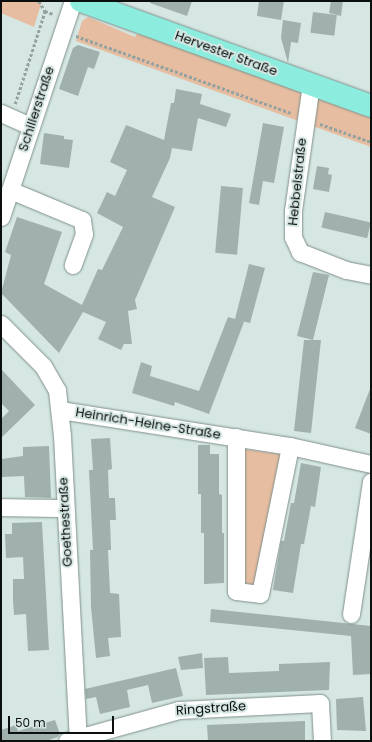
<!DOCTYPE html>
<html>
<head>
<meta charset="utf-8">
<style>
  body { margin:0 }
  #map { position:relative; width:372px; height:742px; overflow:hidden; background:#d6e7e3; font-family:Poppins,sans-serif }
  div>[style] { position:absolute }
  [style*='--x'] { left:calc(var(--x)*1px); top:calc(var(--y)*1px); width:calc(var(--w)*1px); rotate:calc(var(--a)*1deg) }
  .green>* { inset:0; background:#e6bda0 }
  .building>* { inset:0; background:#a0b0ad; transform-origin:0 0 }
  .path>* { height:2.5px; margin-top:-1.25px; transform-origin:0; background:repeating-linear-gradient(90deg,#95a29f 0 3px,transparent 0 5px) }
  .roads { filter:drop-shadow(0 0 1px #7f8f8b) drop-shadow(0 0 1px #7f8f8b) }
  .minor>* { height:17px; margin:-8.5px; padding:0 8.5px; transform-origin:8.5px; border-radius:8.5px; background:#fff }
  .major>* { height:22px; margin:-11px; padding:0 11px; transform-origin:11px; border-radius:11px; background:#8cecde }
  span { translate:-50% -50%; white-space:nowrap; text-align:center; line-height:1.15; -webkit-text-stroke:4px #d6e7e3; paint-order:stroke }
  .street-label { font-size:13px; color:#0b100f }
  .frame { position:absolute; inset:0; border:2px solid #0b100f; pointer-events:none }
  .scale { position:absolute; left:8px; top:716px; width:106px; height:18px; box-sizing:border-box; border:2px solid #0b100f; border-top:0; padding-left:5px; font-size:12px; line-height:14px; white-space:nowrap; color:#0b100f; -webkit-text-stroke:3px #d6e7e3; paint-order:stroke }
</style>
</head>
<body>
<div id="map">
  <div class="green">
    <div style="clip-path:polygon(1px 1px,42px 1px,34px 27px,1px 13px)"></div>
    <div style="clip-path:polygon(88px 17px,135px 37px,137px 34px,157px 37px,371px 114px,371px 147px,76px 41px,82px 21px)"></div>
    <div style="clip-path:polygon(244px 449px,279px 454px,281px 458px,258px 583px,253px 585px,243px 583px)"></div>
  </div>
  <div class="building">
    <div style="clip-path:polygon(150px 1px,192px 1px,187px 16px,150px 3px)"></div>
    <div style="clip-path:polygon(259px 1px,284px 1px,281px 20px,257px 16px)"></div>
    <div style="clip-path:polygon(331px 1px,343px 1px,341px 16px,329px 13px)"></div>
    <div style="left:313px;top:12px;width:24px;height:21px;rotate:7deg"></div>
    <div style="clip-path:polygon(283px 20px,301px 23px,298px 43px,291px 42px,288px 63px,281px 38px)"></div>
    <div style="clip-path:polygon(78px 45px,100px 52px,94px 69px,88px 67px,78px 96px,59px 89px,73px 48px)"></div>
    <div style="clip-path:polygon(176px 89px,202px 94px,200px 104px,231px 114px,226px 127px,198px 118px,192px 151px,172px 148px,170px 158px,152px 197px,175px 207px,135px 300px,137px 309px,128px 311px,132px 344px,124px 344px,121px 350px,98px 339px,106px 322px,83px 312px,59px 353px,1px 293px,11px 255px,5px 252px,17px 217px,62px 232px,44px 284px,82px 305px,98px 269px,102px 270px,123px 227px,97px 213px,107px 192px,115px 196px,127px 170px,110px 162px,126px 125px,164px 140px,171px 103px,174px 103px)"></div>
    <div style="clip-path:polygon(263px 123px,284px 127px,274px 183px,263px 181px,259px 205px,249px 203px)"></div>
    <div style="clip-path:polygon(44px 133px,64px 136px,64px 139px,73px 140px,69px 168px,40px 164px)"></div>
    <div style="clip-path:polygon(317px 166px,329px 168px,328px 174px,332px 175px,329px 192px,313px 189px)"></div>
    <div style="left:221px;top:186px;width:22px;height:67px;rotate:5deg"></div>
    <div style="left:325px;top:212px;width:47px;height:16px;rotate:13deg"></div>
    <div style="clip-path:polygon(249px 264px,265px 268px,250px 323px,241px 321px,244px 322px,209px 414px,175px 402px,174px 406px,132px 393px,141px 362px,152px 366px,150px 376px,199px 391px,228px 317px,235px 319px)"></div>
    <div style="clip-path:polygon(313px 272px,329px 275px,313px 340px,321px 340px,311px 433px,294px 431px,304px 340px,313px 340px,297px 336px)"></div>
    <div style="clip-path:polygon(1px 369px,35px 405px,1px 438px,1px 419px,9px 411px,1px 403px)"></div>
    <div style="clip-path:polygon(370px 389px,371px 389px,371px 434px,355px 428px)"></div>
    <div style="clip-path:polygon(110px 438px,112px 469px,108px 470px,109px 498px,115px 498px,116px 520px,110px 520px,111px 550px,108px 550px,110px 593px,119px 594px,121px 637px,108px 638px,110px 656px,96px 658px,91px 607px,90px 550px,93px 550px,89px 470px,93px 470px,91px 439px)"></div>
    <div style="clip-path:polygon(198px 445px,210px 445px,210px 454px,219px 454px,219px 494px,222px 495px,222px 533px,224px 533px,224px 583px,204px 584px,204px 533px,201px 533px,201px 494px,198px 494px)"></div>
    <div style="clip-path:polygon(49px 446px,51px 498px,25px 497px,24px 476px,2px 477px,1px 459px,23px 456px,23px 447px)"></div>
    <div style="clip-path:polygon(301px 463px,321px 467px,315px 507px,311px 506px,304px 544px,301px 544px,293px 593px,273px 590px,281px 541px,284px 541px,291px 503px,294px 503px)"></div>
    <div style="clip-path:polygon(42px 522px,49px 650px,28px 651px,26px 614px,14px 615px,13px 600px,13px 579px,24px 579px,23px 557px,6px 558px,5px 534px,12px 534px,12px 523px)"></div>
    <div style="clip-path:polygon(211px 609px,371px 626px,371px 674px,353px 675px,351px 636px,210px 622px)"></div>
    <div style="clip-path:polygon(202px 653px,203px 668px,181px 670px,178px 657px)"></div>
    <div style="clip-path:polygon(228px 657px,229px 673px,279px 671px,279px 664px,330px 662px,329px 690px,206px 695px,204px 658px)"></div>
    <div style="clip-path:polygon(176px 668px,183px 696px,152px 703px,148px 685px,127px 690px,130px 707px,100px 714px,96px 697px,86px 699px,85px 689px)"></div>
    <div style="clip-path:polygon(363px 697px,366px 731px,337px 730px,336px 699px)"></div>
    <div style="clip-path:polygon(55px 720px,60px 734px,58px 737px,46px 741px,1px 741px,1px 730px,16px 725px,18px 731px)"></div>
    <div style="clip-path:polygon(305px 721px,305px 740px,208px 741px,207px 725px)"></div>
  </div>
  <div class="path">
    <div style="--x:39;--y:1;--w:12;--a:59"></div>
    <div style="--x:76;--y:36;--w:228;--a:19.7"></div>
    <div style="--x:15;--y:104;--w:98;--a:-72.1"></div>
    <div style="--x:45;--y:11;--w:9;--a:21"></div>
    <div style="--x:320;--y:124;--w:54;--a:19.4"></div>
  </div>
  <div class="roads">
    <div class="minor">
      <div style="--x:311;--y:84;--w:127;--a:98.1"></div>
      <div style="--x:293;--y:210;--w:27;--a:90"></div>
      <div style="--x:293;--y:237;--w:17;--a:65"></div>
      <div style="--x:300;--y:252;--w:49;--a:21.4"></div>
      <div style="--x:346;--y:270;--w:25;--a:11"></div>
      <div style="--x:1;--y:113;--w:32;--a:24"></div>
      <div style="--x:10;--y:190;--w:78;--a:22.6"></div>
      <div style="--x:82;--y:220;--w:14;--a:82"></div>
      <div style="--x:84;--y:234;--w:33;--a:110"></div>
      <div style="--x:1;--y:217;--w:228;--a:-71.6"></div>
      <div style="--x:1;--y:324;--w:59;--a:45"></div>
      <div style="--x:43;--y:366;--w:28;--a:60"></div>
      <div style="--x:57;--y:390;--w:46;--a:83.8"></div>
      <div style="--x:62;--y:436;--w:305;--a:87"></div>
      <div style="--x:60;--y:410;--w:233;--a:8.9"></div>
      <div style="--x:290;--y:446;--w:83;--a:12.5"></div>
      <div style="--x:236;--y:437;--w:154;--a:90"></div>
      <div style="--x:236;--y:591;--w:24;--a:7"></div>
      <div style="--x:260;--y:594;--w:151;--a:-78.5"></div>
      <div style="--x:1;--y:507;--w:64;--a:0.9"></div>
      <div style="--x:351;--y:614;--w:134;--a:-81.4"></div>
      <div style="--x:67;--y:741;--w:116;--a:-15.5"></div>
      <div style="--x:179;--y:710;--w:141;--a:-2.8"></div>
      <div style="--x:320;--y:703;--w:38;--a:87"></div>
    </div>
    <div class="major">
      <div style="--x:81;--y:1;--w:308;--a:19.9"></div>
    </div>
  </div>
  <div class="street-label">
    <span style="left:226px;top:54px;rotate:20deg">Hervester Straße</span>
    <span style="left:37px;top:109px;rotate:-72deg">Schillerstraße</span>
    <span style="left:298px;top:182px;rotate:-84deg">Hebbelstraße</span>
    <span style="left:148px;top:424px;rotate:9deg">Heinrich-Heine-Straße</span>
    <span style="left:66px;top:522px;rotate:-93deg">Goethestraße</span>
    <span style="left:211px;top:709px;rotate:-4deg">Ringstraße</span>
  </div>
  <div class="frame"></div>
  <div class="scale">50 m</div>
</div>
</body>
</html>
